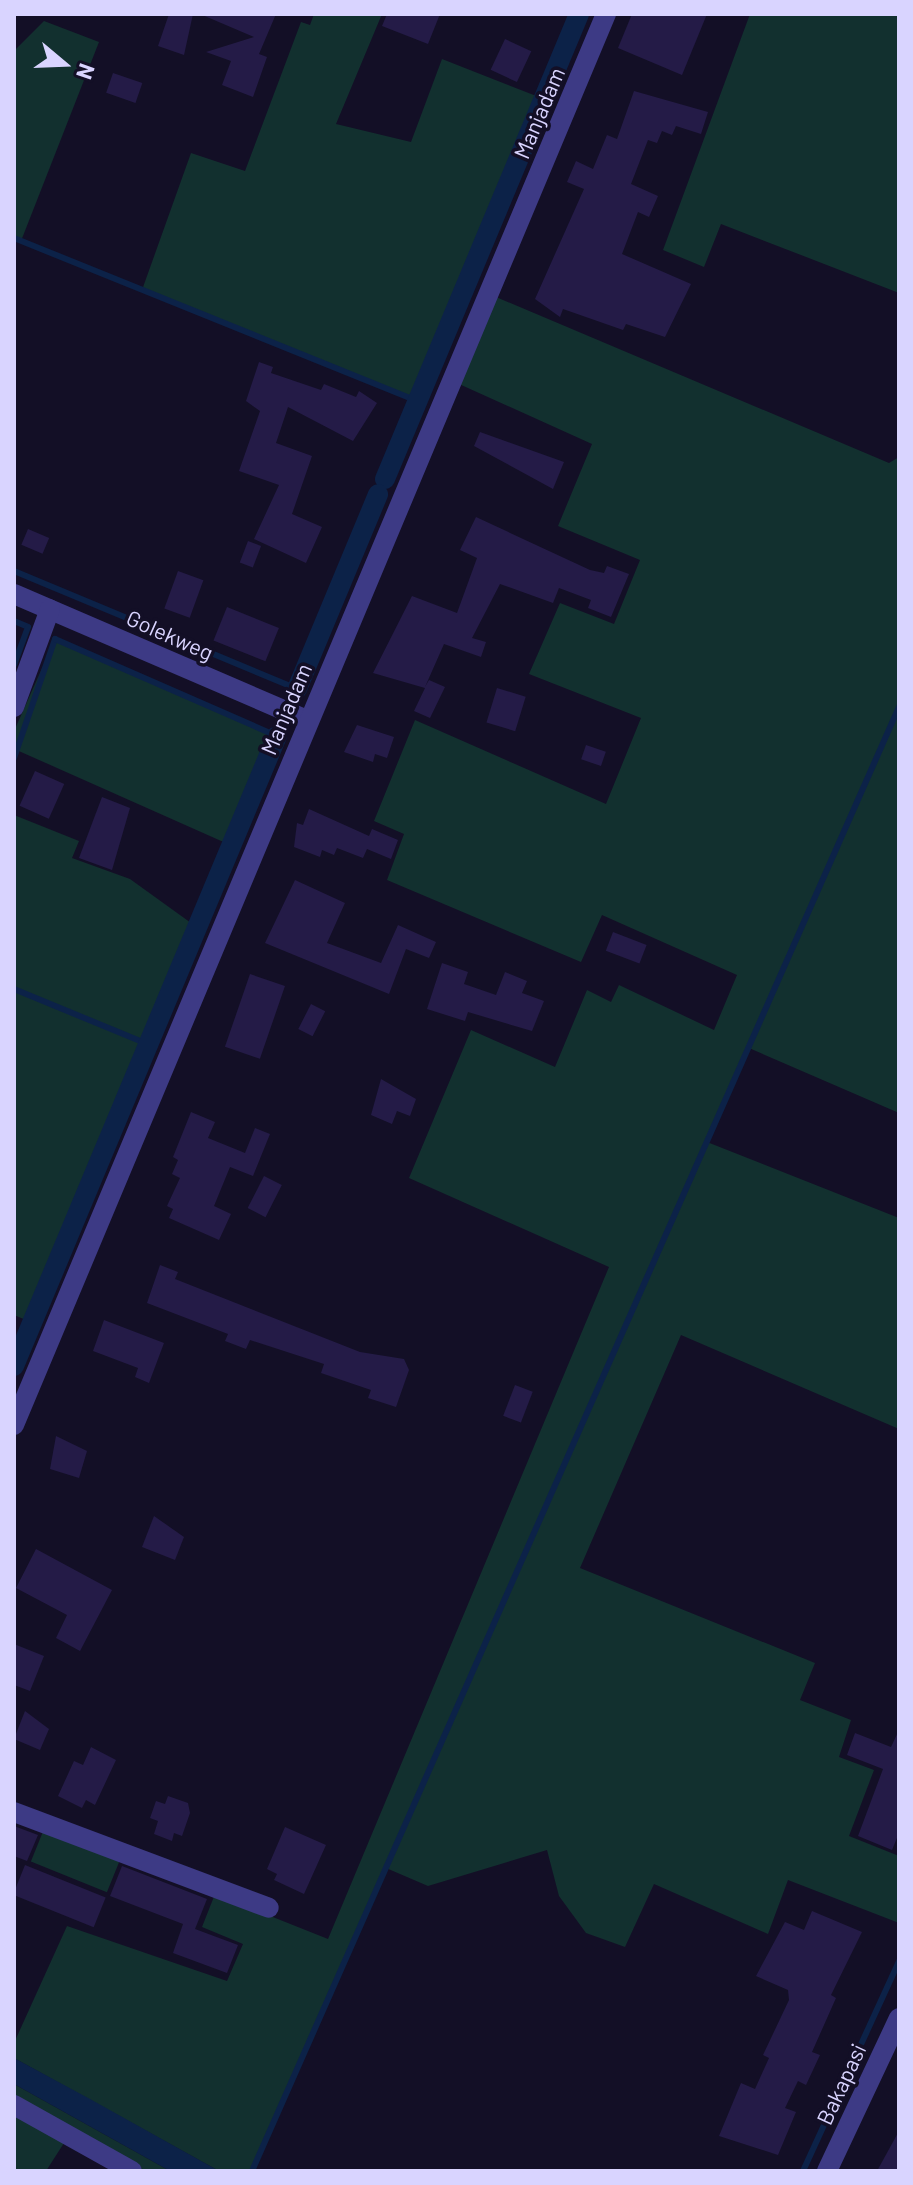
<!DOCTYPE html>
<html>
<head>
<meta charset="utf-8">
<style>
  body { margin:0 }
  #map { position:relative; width:913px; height:2185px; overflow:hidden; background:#130f26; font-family:Barlow,sans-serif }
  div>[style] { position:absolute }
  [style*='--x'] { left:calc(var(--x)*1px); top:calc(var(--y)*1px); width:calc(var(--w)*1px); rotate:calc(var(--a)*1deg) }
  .green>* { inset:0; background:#12302f; transform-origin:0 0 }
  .water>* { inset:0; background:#0c2248 }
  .stream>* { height:6px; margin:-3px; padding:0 3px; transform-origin:3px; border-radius:3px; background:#0c2248 }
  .canal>* { height:20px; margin:-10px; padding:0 10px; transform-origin:10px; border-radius:10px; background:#0c2248 }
  .building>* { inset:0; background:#241b47; transform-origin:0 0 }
  .minor>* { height:20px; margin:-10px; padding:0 10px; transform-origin:10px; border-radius:10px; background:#3d3a85 }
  span { translate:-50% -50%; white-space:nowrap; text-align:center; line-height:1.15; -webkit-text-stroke:7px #130f26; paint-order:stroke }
  .street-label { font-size:22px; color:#d9d4ff }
  .frame { position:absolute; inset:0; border:16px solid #d9d4ff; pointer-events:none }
  .north { position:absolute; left:24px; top:24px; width:80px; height:80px; -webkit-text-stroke:6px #130f26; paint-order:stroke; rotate:109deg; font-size:22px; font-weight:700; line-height:32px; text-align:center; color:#d9d4ff }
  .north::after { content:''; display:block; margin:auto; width:28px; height:36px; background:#d9d4ff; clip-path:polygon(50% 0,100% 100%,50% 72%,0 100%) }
</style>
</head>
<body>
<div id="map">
  <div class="green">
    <div style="clip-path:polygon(314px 14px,382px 14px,336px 124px,411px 142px,442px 59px,544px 99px,419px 402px,142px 290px,191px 153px,245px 171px,301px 22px,310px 25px)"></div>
    <div style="clip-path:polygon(750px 14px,899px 14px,899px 293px,721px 224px,704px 267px,663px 250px)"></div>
    <div style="clip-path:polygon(44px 21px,99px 42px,21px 241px,14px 238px,14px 51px)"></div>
    <div style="clip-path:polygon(496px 297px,889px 463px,899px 457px,899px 1113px,749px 1048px,707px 1142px,899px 1218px,899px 1429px,681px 1335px,580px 1568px,815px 1663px,800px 1700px,851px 1720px,839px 1757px,874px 1770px,849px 1836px,899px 1856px,899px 1923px,788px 1880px,768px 1934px,654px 1884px,625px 1947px,586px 1933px,559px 1896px,547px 1850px,428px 1886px,386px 1868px,252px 2171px,219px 2171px,14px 2058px,14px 2043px,67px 1926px,227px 1981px,243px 1944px,202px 1927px,215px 1894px,328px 1939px,609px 1267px,409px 1178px,471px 1030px,555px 1067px,587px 990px,611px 1002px,619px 985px,714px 1030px,737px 975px,602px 915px,581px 962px,387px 880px,404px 834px,374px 821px,415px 720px,606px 804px,641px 718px,529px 674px,560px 603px,614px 624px,640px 560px,558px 526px,592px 444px,459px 384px)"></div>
    <div style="left:55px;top:639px;width:242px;height:117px;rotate:24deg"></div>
    <div style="clip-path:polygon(14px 815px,79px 841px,72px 858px,130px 879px,198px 928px,33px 1323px,14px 1315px)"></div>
    <div style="left:44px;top:1829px;width:82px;height:35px;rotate:22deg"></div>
    <div style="clip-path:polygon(14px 2084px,170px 2171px,146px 2171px,14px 2098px)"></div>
    <div style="clip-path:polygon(14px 2115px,64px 2143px,46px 2171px,14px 2171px)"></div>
  </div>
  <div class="water">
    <div style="clip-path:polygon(14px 2058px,90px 2099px,219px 2171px,170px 2171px,14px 2084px)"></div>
  </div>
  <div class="stream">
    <div style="--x:14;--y:238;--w:437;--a:22"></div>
    <div style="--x:14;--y:571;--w:307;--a:22.6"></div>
    <div style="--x:14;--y:621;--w:15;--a:23"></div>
    <div style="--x:28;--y:627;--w:40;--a:110.2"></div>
    <div style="--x:14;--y:758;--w:126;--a:-71"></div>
    <div style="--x:55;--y:639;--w:242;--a:23.6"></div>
    <div style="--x:14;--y:989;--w:147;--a:22.4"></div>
    <div style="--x:252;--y:2171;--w:1601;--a:-66.16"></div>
    <div style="--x:803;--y:2171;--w:231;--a:-65.4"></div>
  </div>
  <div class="canal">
    <div style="--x:385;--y:479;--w:504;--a:-67.35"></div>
    <div style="--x:297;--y:689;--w:211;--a:-67.4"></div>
    <div style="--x:14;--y:1366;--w:683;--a:-67.34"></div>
  </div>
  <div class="building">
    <div style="clip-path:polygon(169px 14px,193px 14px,184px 55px,158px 46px)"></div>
    <div style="clip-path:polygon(200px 14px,276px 14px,259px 54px,267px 57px,253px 97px,222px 85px,231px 61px,206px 52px,254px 37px)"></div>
    <div style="clip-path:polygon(387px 14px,440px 14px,428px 44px,382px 26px)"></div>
    <div style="clip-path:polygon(632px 14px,707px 14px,682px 75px,618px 48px)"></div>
    <div style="left:505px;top:39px;width:29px;height:34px;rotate:25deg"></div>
    <div style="left:113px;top:73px;width:31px;height:21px;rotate:19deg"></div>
    <div style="clip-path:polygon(634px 91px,708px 112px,701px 134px,676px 126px,672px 135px,662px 131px,657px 143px,648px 140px,631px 184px,658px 196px,649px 217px,638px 212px,622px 254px,691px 284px,665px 337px,626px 324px,623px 330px,563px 309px,560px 317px,535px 299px,584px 189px,567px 182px,576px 161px,593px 169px,607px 135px,617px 139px)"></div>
    <div style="clip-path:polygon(259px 362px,273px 367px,271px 373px,321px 390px,324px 384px,356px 397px,359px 391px,377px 403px,353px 441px,288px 407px,276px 443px,312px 456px,292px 514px,322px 527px,306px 563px,254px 539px,279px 485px,239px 471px,260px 411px,246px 401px)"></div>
    <div style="clip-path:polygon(480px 432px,564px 462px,553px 489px,474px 446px)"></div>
    <div style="clip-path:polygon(476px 517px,590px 570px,604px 573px,607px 566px,629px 574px,611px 617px,588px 608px,591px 600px,559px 588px,553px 603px,500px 584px,472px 638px,486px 642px,481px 657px,444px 644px,425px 687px,429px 680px,445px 687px,430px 718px,414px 711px,425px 688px,373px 673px,412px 596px,457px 613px,477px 558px,460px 550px)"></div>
    <div style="left:28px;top:529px;width:23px;height:17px;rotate:23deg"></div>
    <div style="left:248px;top:541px;width:14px;height:23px;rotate:21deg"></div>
    <div style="left:178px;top:571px;width:27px;height:40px;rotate:20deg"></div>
    <div style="left:227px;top:607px;width:56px;height:36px;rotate:22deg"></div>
    <div style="left:497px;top:688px;width:30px;height:36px;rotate:17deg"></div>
    <div style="clip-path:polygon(357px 725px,394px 737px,387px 758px,375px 754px,373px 762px,344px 752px)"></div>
    <div style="left:586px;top:745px;width:21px;height:15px;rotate:19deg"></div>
    <div style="left:35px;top:771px;width:32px;height:38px;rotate:24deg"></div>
    <div style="clip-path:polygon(102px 797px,130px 808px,112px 870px,79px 858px)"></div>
    <div style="clip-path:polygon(309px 809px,369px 836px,372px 829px,398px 840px,391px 859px,367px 849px,363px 858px,337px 848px,334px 855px,322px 850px,320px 857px,294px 847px,297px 823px,303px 825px)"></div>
    <div style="clip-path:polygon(295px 880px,345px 903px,327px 943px,381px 963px,398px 925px,436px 942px,429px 958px,406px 949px,389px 994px,265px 943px)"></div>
    <div style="left:613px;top:932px;width:36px;height:20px;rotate:21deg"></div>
    <div style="clip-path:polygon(442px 963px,468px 972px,464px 984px,496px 995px,505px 972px,527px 981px,522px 993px,544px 1001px,532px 1031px,468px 1012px,465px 1021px,427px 1009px)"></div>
    <div style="left:250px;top:974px;width:37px;height:77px;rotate:19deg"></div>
    <div style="left:311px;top:1004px;width:16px;height:28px;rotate:27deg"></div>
    <div style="clip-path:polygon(381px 1079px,416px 1099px,410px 1116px,397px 1111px,392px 1124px,371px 1115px)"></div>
    <div style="clip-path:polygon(191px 1112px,215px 1122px,208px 1138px,245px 1153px,255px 1128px,270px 1134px,253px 1176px,230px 1167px,214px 1206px,231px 1214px,219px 1240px,169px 1218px,173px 1209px,167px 1206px,180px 1178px,172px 1174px,178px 1160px,173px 1157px)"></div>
    <div style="left:264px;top:1176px;width:20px;height:36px;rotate:27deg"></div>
    <div style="clip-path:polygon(160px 1265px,178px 1272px,175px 1279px,360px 1352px,404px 1359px,409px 1370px,396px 1407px,368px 1398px,371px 1390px,321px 1373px,324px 1364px,250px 1340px,246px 1349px,225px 1341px,228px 1334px,147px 1303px)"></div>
    <div style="clip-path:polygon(104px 1320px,164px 1343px,149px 1383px,135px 1377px,138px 1368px,93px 1351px)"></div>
    <div style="left:515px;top:1385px;width:19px;height:33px;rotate:21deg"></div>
    <div style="clip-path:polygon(56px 1436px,87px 1451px,79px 1478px,50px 1469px)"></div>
    <div style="clip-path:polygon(154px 1516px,184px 1537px,175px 1560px,142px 1547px)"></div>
    <div style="clip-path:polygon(36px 1549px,112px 1590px,80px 1651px,56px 1638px,67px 1615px,16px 1588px)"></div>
    <div style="clip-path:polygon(14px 1644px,44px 1656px,30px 1691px,14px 1685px)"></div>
    <div style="clip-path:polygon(25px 1711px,49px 1729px,40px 1750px,14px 1739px)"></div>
    <div style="clip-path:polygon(899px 1730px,899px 1833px,892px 1850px,858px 1836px,883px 1769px,847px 1755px,855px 1733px,891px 1747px)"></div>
    <div style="clip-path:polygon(91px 1747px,116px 1760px,95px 1805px,86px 1800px,82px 1808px,58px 1796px,74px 1761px,83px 1765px)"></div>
    <div style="clip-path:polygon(168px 1796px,188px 1803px,190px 1813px,182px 1836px,174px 1833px,172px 1841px,154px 1834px,158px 1821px,150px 1818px,156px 1801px,165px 1804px)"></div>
    <div style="clip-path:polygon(14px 1826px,38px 1835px,27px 1861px,14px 1856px)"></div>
    <div style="clip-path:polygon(285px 1827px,326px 1845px,304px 1894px,274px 1880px,277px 1874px,267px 1869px)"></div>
    <div style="left:25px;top:1865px;width:87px;height:32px;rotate:22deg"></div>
    <div style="clip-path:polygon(122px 1866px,207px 1899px,195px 1929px,238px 1945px,227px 1973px,173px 1953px,183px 1924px,110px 1896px)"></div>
    <div style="clip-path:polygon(812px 1911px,862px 1932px,831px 1995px,836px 1998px,812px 2052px,820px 2055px,806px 2085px,798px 2081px,785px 2108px,796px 2112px,778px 2155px,719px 2136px,741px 2083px,755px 2089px,769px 2058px,763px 2055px,789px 2000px,788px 1990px,756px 1976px,785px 1922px,804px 1930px)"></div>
    <div style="clip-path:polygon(899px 2131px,899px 2171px,877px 2171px)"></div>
  </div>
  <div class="minor">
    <div style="--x:14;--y:594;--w:318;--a:23.3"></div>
    <div style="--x:14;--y:707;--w:104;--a:-69.8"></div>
    <div style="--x:14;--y:1425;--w:1530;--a:-67.24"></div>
    <div style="--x:14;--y:1812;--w:272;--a:20.6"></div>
    <div style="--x:14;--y:2105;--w:135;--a:29.2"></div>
    <div style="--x:827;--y:2171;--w:169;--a:-64.8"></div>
  </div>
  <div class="street-label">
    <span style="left:539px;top:113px;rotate:-67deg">Manjadam</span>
    <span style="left:170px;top:635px;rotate:24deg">Golekweg</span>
    <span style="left:286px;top:709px;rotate:-67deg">Manjadam</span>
    <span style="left:841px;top:2084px;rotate:-65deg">Bakapasi</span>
  </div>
  <div class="frame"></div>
  <div class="north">N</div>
</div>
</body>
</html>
